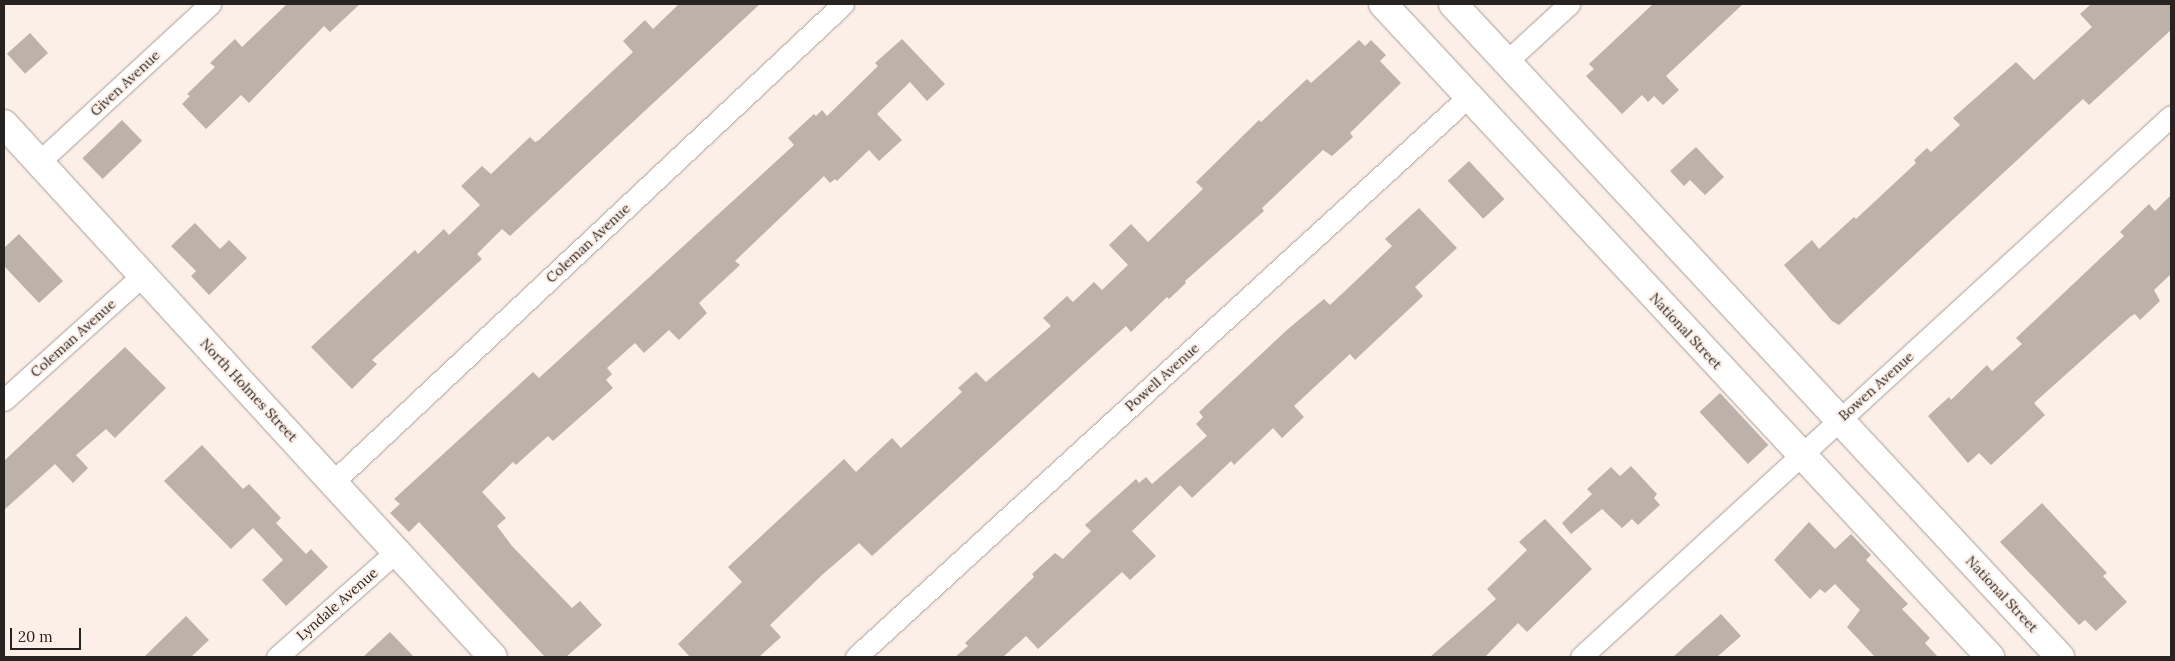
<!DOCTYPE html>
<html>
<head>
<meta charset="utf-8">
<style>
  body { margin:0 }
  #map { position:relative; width:2175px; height:661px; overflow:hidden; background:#fbefe7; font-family:Lora,serif }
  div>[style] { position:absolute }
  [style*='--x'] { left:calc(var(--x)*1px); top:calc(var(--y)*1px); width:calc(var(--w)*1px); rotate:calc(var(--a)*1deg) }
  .building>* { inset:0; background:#bdb2aa; transform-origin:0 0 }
  .roads { filter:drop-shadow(0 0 1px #a89d95) drop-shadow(0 0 1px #a89d95) }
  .street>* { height:21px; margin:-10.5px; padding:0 10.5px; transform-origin:10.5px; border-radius:10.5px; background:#fff }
  .secondary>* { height:28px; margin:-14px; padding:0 14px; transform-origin:14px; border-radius:14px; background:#fff }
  span { translate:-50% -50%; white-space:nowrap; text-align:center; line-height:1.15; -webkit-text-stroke:4px #fbefe7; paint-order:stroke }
  .street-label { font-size:14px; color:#272320 }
  .frame { position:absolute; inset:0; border:5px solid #272320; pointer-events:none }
  .scale { position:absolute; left:10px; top:628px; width:71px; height:22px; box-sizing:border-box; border:2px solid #272320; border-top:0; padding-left:6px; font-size:15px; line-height:18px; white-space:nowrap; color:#272320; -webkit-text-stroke:4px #fbefe7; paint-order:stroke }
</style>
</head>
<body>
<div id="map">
  <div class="building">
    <div style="clip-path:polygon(287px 4px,360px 4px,330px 32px,324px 26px,249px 103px,241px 95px,206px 129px,182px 104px,190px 96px,187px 94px,215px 67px,210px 63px,235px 39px,242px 47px)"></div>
    <div style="clip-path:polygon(679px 4px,760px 4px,510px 236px,502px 229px,477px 254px,482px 259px,372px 360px,377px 364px,352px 389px,311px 347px,415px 250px,418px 254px,444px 229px,449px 235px,480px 205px,461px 186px,482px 166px,491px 174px,530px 137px,535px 142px,539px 140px,633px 52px,623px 41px,645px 20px,653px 29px)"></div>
    <div style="clip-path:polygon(1653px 4px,1743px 4px,1666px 76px,1679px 90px,1663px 105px,1654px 96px,1648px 102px,1642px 95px,1622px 114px,1586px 76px,1594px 69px,1589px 64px)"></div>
    <div style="clip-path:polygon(2091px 4px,2171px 4px,2171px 30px,2089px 105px,2083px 99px,1839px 325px,1832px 321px,1784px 265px,1812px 240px,1819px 249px,1854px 217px,1856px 219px,1916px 163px,1914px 160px,1927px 148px,1931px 152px,1960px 125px,1953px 118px,2016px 62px,2034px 80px,2092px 27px,2080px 14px)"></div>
    <div style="left:30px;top:33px;width:27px;height:31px;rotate:48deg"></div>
    <div style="clip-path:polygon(902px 39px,945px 84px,927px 101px,910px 82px,877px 114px,902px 140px,879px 161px,869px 150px,837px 181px,835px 179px,830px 183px,824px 176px,735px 261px,740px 265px,699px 303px,707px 313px,679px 340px,669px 330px,644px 353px,635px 343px,607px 368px,612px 374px,606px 380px,613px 388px,553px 441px,548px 436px,516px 465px,513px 462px,482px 492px,506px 518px,497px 526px,512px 546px,572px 608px,580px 601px,602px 625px,566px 657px,545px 657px,419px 522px,409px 532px,390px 513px,400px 504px,394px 499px,533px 372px,539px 378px,794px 145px,788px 138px,814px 114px,816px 116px,822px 110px,827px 116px,878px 66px,875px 63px)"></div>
    <div style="clip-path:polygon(1359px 40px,1365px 46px,1371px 40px,1386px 55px,1380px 61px,1401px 83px,1350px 133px,1353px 137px,1332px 156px,1323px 150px,1262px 208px,1264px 211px,1185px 281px,1186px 283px,1169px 299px,1167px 297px,1131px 332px,1126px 326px,872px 556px,859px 543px,822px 575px,770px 625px,781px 637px,759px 657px,690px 657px,678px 644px,742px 582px,728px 567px,844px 459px,856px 472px,892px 438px,901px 448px,962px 392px,958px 388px,976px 372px,986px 382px,1051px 326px,1043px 318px,1067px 296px,1073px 302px,1094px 282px,1102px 290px,1128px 265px,1109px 245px,1131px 224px,1148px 242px,1203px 189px,1196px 182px,1259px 120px,1261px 122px,1307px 79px,1311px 83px)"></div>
    <div style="left:122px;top:120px;width:29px;height:55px;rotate:46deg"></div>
    <div style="clip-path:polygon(1696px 147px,1724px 177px,1705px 195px,1690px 180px,1684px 186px,1670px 171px)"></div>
    <div style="left:1469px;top:161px;width:52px;height:29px;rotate:47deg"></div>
    <div style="clip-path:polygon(2171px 195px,2171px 274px,2154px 290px,2160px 301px,2140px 320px,2135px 314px,2130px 317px,2034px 403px,2045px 415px,1991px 465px,1979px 453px,1968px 463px,1928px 416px,1949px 397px,1951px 400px,1987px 365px,1992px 371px,2022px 344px,2016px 338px,2124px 236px,2120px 232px,2149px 204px,2155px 211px)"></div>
    <div style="clip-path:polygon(1419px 208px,1457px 248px,1415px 287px,1423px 296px,1355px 360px,1350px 354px,1294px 406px,1304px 417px,1282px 438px,1273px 428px,1234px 465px,1231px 461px,1192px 498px,1180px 485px,1132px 531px,1156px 556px,1130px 580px,1122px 572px,1038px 649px,1026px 636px,1003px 657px,955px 657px,968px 646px,965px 643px,1034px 577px,1032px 574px,1055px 553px,1063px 559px,1091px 531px,1085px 525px,1136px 479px,1139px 483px,1146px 477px,1152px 484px,1207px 436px,1196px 424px,1203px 417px,1199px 412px,1288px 329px,1324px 299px,1330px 305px,1364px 273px,1392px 246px,1385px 239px)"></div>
    <div style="clip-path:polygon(195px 223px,220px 249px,229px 240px,247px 258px,209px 295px,191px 276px,196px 271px,171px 246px)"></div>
    <div style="clip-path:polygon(19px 234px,63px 281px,39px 303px,4px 266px,4px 248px)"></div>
    <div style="clip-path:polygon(125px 347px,166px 388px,115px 438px,106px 429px,76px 455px,88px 468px,73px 483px,55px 464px,4px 510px,4px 461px)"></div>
    <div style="left:1720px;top:393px;width:71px;height:28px;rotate:47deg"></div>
    <div style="clip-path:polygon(202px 445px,243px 489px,249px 484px,281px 518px,276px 523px,306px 554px,311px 549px,328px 567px,286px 606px,262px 580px,283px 560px,253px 528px,231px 549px,164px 481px)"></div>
    <div style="clip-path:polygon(1631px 466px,1657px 494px,1654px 498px,1660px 505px,1638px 525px,1632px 519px,1622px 528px,1602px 509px,1571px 534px,1562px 523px,1592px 494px,1587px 489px,1611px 467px,1620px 476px)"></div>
    <div style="clip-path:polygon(2042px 503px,2107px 573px,2103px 576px,2127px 602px,2096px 631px,2085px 620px,2079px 625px,2000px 542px)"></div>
    <div style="clip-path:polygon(1545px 519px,1592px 569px,1527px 632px,1518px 623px,1485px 657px,1430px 657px,1496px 599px,1487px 589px,1527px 550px,1519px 542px)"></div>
    <div style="clip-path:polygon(1809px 522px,1835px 549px,1851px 534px,1871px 555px,1866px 560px,1908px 604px,1902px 609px,1930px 638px,1925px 643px,1938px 657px,1875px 657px,1847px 627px,1860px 610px,1835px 584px,1825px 593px,1820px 589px,1810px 599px,1774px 560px)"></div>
    <div style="clip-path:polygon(1721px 614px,1741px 636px,1717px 657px,1673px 657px)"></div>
    <div style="clip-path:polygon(186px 616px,209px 640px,191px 657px,144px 657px)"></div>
    <div style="clip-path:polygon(390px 632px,414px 657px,363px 657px)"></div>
  </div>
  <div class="roads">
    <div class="street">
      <div style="--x:1506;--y:62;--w:86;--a:-42.6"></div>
      <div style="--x:39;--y:162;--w:233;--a:-42.7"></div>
      <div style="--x:4;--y:400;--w:187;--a:-42"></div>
      <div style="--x:333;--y:482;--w:699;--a:-43.14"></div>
      <div style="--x:277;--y:657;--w:160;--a:-41.5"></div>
      <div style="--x:856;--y:657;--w:830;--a:-42.46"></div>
      <div style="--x:1581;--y:657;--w:800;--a:-42.52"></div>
    </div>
    <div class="secondary">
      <div style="--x:1383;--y:4;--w:892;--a:47.09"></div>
      <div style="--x:1453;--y:4;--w:892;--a:47.09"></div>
      <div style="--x:4;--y:124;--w:723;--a:47.47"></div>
    </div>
  </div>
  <div class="street-label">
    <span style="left:125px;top:83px;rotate:-43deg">Given Avenue</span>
    <span style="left:588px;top:243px;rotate:-43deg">Coleman Avenue</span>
    <span style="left:1686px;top:331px;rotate:47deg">National Street</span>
    <span style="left:73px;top:338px;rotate:-42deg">Coleman Avenue</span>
    <span style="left:1162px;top:377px;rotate:-42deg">Powell Avenue</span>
    <span style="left:1876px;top:386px;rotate:-42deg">Bowen Avenue</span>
    <span style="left:249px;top:390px;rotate:47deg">North Holmes Street</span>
    <span style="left:2002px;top:594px;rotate:47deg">National Street</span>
    <span style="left:337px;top:604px;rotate:-41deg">Lyndale Avenue</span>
  </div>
  <div class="frame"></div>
  <div class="scale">20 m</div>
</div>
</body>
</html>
